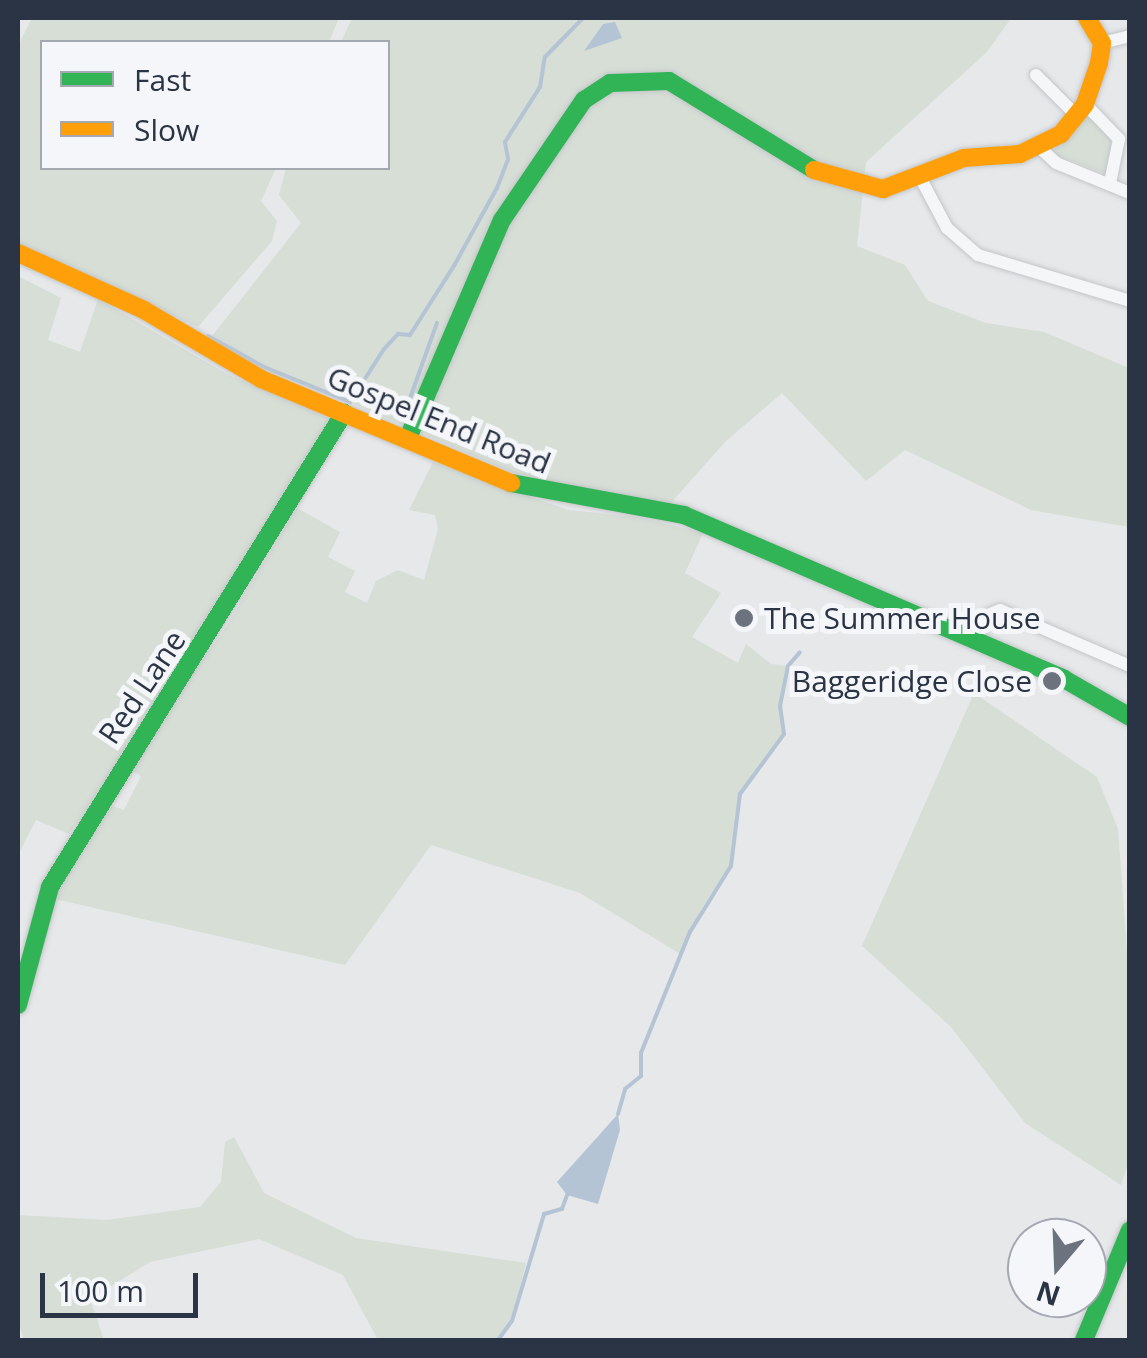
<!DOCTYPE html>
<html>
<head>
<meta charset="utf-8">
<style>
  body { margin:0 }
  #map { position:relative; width:1147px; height:1358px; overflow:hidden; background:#e6e8ea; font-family:"Open Sans",sans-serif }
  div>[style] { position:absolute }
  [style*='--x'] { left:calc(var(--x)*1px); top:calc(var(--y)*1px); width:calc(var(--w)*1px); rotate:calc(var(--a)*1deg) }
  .green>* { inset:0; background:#d6ded6 }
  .water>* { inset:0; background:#b4c4d5 }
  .stream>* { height:4px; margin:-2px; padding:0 2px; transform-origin:2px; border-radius:2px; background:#b4c4d5 }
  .roads { filter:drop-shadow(0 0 2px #c4c6c8) drop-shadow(0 0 2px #c4c6c8) }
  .street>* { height:12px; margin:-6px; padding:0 6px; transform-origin:6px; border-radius:6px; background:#f5f6f7 }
  .fast>* { height:18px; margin:-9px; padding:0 9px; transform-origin:9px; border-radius:9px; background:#30b455 }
  .slow>* { height:18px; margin:-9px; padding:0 9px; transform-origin:9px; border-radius:9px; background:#ff9f0a }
  .dots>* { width:28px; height:28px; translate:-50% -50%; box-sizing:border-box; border:5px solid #f4f6f9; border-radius:50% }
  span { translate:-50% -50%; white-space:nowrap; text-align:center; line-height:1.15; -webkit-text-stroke:10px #f4f6f9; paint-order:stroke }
  .street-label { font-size:30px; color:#2b3445 }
  .poi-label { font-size:30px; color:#2b3445 }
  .left { translate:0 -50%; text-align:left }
  .right { translate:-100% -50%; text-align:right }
  .frame { position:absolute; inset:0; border:20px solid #2b3445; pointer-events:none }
  .legend { position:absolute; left:40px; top:40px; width:350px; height:130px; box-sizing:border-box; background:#f4f6f9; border:2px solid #a4a8b1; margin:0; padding:12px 18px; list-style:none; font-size:30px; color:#2b3445 }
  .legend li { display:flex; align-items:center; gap:20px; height:50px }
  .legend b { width:50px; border:2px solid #a4a8b1 }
  .north { position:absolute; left:1007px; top:1218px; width:100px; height:100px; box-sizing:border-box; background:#f4f6f9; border:2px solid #a4a8b1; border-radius:50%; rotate:199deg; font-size:28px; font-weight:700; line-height:40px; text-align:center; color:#2b3445 }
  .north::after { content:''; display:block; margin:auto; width:35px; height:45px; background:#6c737f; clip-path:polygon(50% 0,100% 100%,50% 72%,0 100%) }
  .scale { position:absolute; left:40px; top:1273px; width:158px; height:45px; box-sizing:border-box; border:5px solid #2b3445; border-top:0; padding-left:12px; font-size:30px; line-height:35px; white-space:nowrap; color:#2b3445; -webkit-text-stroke:8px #f4f6f9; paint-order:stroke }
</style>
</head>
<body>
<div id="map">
  <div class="green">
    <div style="clip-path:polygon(32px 18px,339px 18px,329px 42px,42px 42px,42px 168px,276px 168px,261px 201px,277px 221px,272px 241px,198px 327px,18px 246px,18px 46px)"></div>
    <div style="clip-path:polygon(352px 18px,1011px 18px,987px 52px,866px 162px,857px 246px,905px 265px,928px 301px,986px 323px,1044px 332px,1129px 368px,1129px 527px,1031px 510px,905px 450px,866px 481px,782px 393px,726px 441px,668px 506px,530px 480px,234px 352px,212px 336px,301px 223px,279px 195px,286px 168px,388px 168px,388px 42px,341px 42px)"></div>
    <div style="clip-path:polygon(1088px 113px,1112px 141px,1106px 174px,1051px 153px)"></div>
    <div style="clip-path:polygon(18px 276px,61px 298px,48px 340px,80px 352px,98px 299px,225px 373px,330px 419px,209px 628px,69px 834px,36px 820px,18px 855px)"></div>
    <div style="clip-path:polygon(433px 462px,568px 510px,637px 517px,703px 533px,685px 573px,721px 593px,692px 637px,738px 663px,746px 644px,771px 664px,788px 666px,780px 706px,784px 734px,740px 794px,731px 866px,703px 906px,682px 955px,580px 893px,431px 845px,345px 965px,55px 899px,105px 803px,124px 810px,141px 776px,125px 767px,222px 633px,297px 508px,340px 532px,328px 557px,355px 571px,345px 592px,367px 603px,376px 581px,398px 570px,424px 580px,438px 529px,435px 515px,409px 510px)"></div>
    <div style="clip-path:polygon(974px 693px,1097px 777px,1118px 829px,1130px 991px,1130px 1158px,1121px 1185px,1025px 1123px,951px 1027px,862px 946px)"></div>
    <div style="clip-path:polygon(234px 1137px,264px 1193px,356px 1238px,526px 1263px,512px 1321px,498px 1340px,378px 1340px,343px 1275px,259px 1239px,150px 1262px,90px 1299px,104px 1340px,24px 1340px,18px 1321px,18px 1215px,107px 1220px,200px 1207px,221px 1182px,225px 1142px)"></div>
  </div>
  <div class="water">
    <div style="clip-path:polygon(615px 22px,622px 38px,584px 51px,603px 24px)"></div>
    <div style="clip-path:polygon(618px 1114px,620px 1130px,598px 1204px,567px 1195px,557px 1182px)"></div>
  </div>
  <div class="stream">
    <div style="--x:208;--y:336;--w:64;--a:29"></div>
    <div style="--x:264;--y:367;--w:93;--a:22.1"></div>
    <div style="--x:350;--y:402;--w:63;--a:-57.3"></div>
    <div style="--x:384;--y:349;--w:21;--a:-47"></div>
    <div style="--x:398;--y:334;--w:12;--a:5"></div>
    <div style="--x:410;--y:335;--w:84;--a:-57.6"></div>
    <div style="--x:455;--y:264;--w:87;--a:-61.1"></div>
    <div style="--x:497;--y:188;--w:31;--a:-69"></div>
    <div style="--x:508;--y:159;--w:17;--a:-100"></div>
    <div style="--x:505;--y:142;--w:65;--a:-57.5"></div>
    <div style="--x:540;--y:87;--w:30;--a:-81"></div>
    <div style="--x:545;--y:57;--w:54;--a:-45.7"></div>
    <div style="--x:409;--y:401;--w:83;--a:-70.3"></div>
    <div style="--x:618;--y:1114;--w:26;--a:-74"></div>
    <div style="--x:625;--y:1089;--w:21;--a:-39"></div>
    <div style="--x:641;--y:1076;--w:23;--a:-90"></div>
    <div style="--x:641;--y:1053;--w:131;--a:-68"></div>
    <div style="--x:690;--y:932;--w:78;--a:-58.2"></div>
    <div style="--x:731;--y:866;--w:73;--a:-82.9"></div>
    <div style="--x:740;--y:794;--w:74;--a:-53.7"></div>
    <div style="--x:784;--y:734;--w:28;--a:-98"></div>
    <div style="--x:780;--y:706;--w:41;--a:-78.7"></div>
    <div style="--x:788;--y:666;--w:18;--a:-49"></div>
    <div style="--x:498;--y:1340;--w:24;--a:-54"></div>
    <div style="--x:512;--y:1321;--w:112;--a:-73.3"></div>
    <div style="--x:544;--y:1214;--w:19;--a:-16"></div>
    <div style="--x:562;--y:1209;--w:15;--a:-70"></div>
  </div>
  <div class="roads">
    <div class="street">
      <div style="--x:1102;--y:43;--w:29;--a:-14"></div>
      <div style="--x:1036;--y:75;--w:57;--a:45"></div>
      <div style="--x:1085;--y:104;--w:49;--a:45.8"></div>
      <div style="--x:1119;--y:139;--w:45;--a:101.6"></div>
      <div style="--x:1039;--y:147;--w:23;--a:43"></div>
      <div style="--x:1056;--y:163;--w:80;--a:22.1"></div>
      <div style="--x:921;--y:179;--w:55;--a:62"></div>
      <div style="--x:947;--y:228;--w:41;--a:41.1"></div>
      <div style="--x:978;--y:255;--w:159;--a:16.8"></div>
      <div style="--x:974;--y:642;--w:30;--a:-63"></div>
      <div style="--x:988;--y:615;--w:13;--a:-23"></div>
      <div style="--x:1000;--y:610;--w:142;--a:23.3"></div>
    </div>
    <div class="fast">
      <div style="--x:408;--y:438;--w:237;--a:-66.7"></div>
      <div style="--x:502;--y:220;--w:145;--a:-55.7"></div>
      <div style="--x:584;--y:100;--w:31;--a:-33"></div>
      <div style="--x:610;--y:83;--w:59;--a:-1.9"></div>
      <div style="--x:669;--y:81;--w:170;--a:31.5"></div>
      <div style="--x:511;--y:483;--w:176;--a:10.5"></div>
      <div style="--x:684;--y:515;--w:414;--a:23.3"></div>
      <div style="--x:1064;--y:679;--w:76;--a:29.9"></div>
      <div style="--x:18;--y:1005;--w:122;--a:-74.8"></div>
      <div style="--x:50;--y:887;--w:558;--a:-58.19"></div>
      <div style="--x:1084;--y:1340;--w:119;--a:-67.3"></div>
    </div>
    <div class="slow">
      <div style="--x:814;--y:170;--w:72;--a:15.4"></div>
      <div style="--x:883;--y:189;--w:87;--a:-20.9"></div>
      <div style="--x:964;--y:158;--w:56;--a:-4.1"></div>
      <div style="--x:1020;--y:154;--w:46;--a:-26"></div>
      <div style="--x:1061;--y:134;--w:38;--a:-51"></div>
      <div style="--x:1085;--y:104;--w:43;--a:-71.1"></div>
      <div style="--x:1099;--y:63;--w:20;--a:-81"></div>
      <div style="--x:1102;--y:43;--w:29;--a:-121"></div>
      <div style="--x:18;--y:253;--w:138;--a:24.3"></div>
      <div style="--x:144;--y:310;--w:136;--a:30.5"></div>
      <div style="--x:261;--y:379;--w:271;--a:22.6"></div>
    </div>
  </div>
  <div class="dots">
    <div style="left:744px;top:618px;background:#6c737f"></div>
    <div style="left:1052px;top:681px;background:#6c737f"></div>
  </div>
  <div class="street-label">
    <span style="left:439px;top:420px;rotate:22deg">Gospel End Road</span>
    <span style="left:142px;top:687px;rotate:-56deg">Red Lane</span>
  </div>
  <div class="poi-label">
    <span class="left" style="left:764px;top:618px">The Summer House</span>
    <span class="right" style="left:1032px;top:681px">Baggeridge Close</span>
  </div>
  <div class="frame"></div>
  <ul class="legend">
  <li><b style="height:12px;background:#30b455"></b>Fast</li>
  <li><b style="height:12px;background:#ff9f0a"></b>Slow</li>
  </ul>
  <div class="north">N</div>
  <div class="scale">100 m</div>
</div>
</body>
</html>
